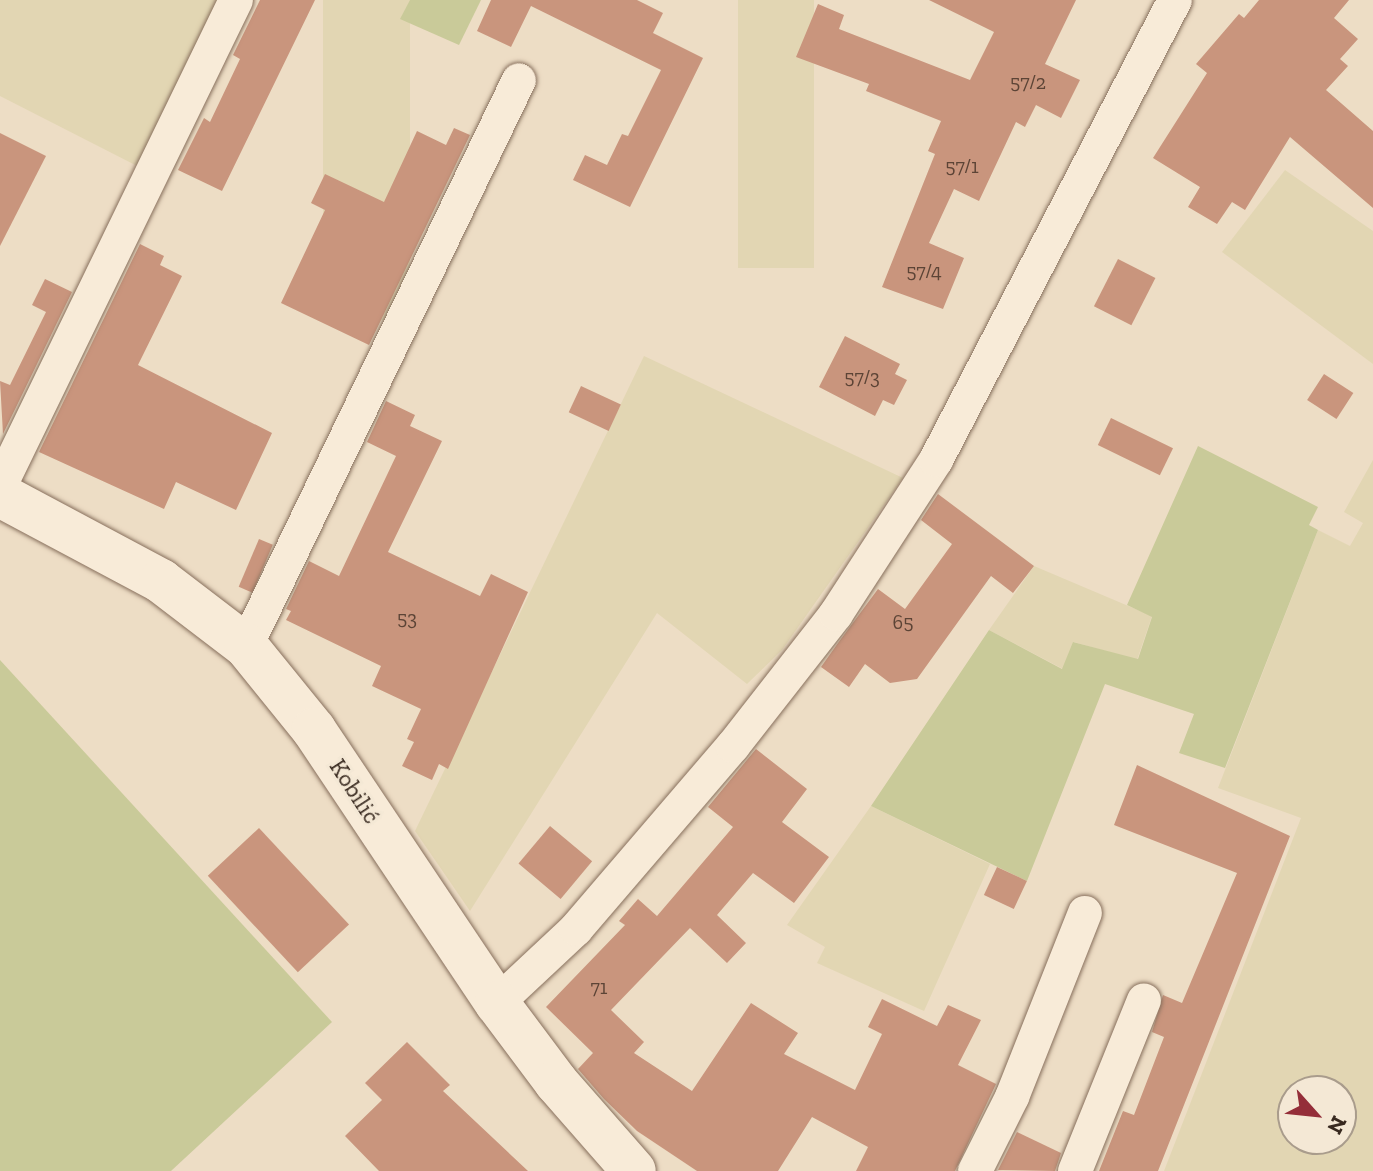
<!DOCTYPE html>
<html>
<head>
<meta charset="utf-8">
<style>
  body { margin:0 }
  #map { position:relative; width:1373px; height:1171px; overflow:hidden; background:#edddc5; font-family:"Zilla Slab",serif }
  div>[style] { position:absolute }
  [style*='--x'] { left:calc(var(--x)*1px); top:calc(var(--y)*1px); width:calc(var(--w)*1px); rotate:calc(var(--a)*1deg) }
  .farmland>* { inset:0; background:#e2d6b3; transform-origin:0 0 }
  .green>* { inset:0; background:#c9ca99 }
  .building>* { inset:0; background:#c9957d; transform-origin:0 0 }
  .roads { filter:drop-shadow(0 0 2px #876f5c) drop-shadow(0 0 2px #876f5c) }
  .street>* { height:34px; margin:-17px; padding:0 17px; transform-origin:17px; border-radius:17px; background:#f8ebd8 }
  .secondary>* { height:44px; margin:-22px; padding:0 22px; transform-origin:22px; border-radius:22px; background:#f8ebd8 }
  span { translate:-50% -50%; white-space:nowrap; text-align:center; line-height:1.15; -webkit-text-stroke:6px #f4e8d5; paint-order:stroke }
  .number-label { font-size:20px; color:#5c4436 }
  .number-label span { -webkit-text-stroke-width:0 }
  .street-label { font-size:24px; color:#38291f }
  .north { position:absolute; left:1277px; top:1075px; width:80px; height:80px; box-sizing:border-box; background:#f4e8d5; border:2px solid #a99c8c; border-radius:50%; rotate:117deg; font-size:22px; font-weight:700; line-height:32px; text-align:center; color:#38291f }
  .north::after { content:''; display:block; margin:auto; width:28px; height:36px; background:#942e39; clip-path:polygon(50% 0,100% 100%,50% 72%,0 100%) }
</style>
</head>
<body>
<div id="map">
  <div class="farmland">
    <div style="clip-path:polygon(0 0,224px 0,145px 170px,0 96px)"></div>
    <div style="left:323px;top:0;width:87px;height:320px"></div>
    <div style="left:738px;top:0;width:76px;height:268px"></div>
    <div style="clip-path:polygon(1285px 170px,1373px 231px,1373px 364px,1222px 252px)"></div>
    <div style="clip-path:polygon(644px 356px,903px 478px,782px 650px,747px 684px,657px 613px,470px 911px,415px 831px)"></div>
    <div style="clip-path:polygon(evenodd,1373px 460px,1373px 1171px,1164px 1171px,1301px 818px,1218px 788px,1318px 530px,1350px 546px,1363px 523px,1344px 512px,1373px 460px,1293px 1091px,1341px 1091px,1341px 1139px,1293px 1139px,1293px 1091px)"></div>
    <div style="clip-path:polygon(1034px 566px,1152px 616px,1137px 660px,1074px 642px,1063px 669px,989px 630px)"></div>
    <div style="clip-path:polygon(871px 806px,990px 864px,924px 1011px,817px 963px,825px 947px,787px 925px)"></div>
  </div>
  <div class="green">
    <div style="clip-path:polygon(410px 0,481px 0,459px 45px,400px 19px)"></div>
    <div style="clip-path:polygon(1198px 446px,1318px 507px,1309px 525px,1318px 530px,1225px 768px,1179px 753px,1194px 714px,1105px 684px,1027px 881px,871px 806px,989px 630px,1062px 669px,1073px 642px,1138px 659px,1152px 617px,1127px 605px)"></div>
    <div style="clip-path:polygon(0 660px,332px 1022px,171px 1171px,0 1171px)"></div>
  </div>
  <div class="building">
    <div style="clip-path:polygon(260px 0,315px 0,222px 191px,178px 170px,204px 118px,210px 122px,240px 59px,233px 55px)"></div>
    <div style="clip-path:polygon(491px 0,637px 0,663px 13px,653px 33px,703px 58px,630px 207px,573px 180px,585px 155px,607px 165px,622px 134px,628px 136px,661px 70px,531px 6px,511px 47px,477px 31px)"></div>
    <div style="clip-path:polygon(929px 0,1076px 0,1045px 64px,1080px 80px,1061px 118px,1036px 105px,1025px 127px,1016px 122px,979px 201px,954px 189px,929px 243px,964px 258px,943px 309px,882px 287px,935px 154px,928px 151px,941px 121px,866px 91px,869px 84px,796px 57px,818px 4px,844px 15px,839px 29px,970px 80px,994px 32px)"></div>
    <div style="clip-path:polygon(1259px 0,1349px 0,1334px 18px,1358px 39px,1340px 59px,1348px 66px,1326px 90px,1373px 131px,1373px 208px,1290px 137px,1245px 210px,1232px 202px,1217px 224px,1188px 207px,1200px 187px,1153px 158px,1207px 73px,1196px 64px,1239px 14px,1244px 18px)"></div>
    <div style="clip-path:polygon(454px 128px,470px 135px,369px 345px,281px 303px,325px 210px,311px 203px,325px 174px,384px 202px,417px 131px,446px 145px)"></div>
    <div style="clip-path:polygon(0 133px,46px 156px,0 246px)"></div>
    <div style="clip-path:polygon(140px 244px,164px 256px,160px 265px,182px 276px,138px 365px,272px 433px,236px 510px,176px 482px,164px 509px,39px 452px)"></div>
    <div style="left:1118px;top:259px;width:42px;height:53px;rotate:27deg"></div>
    <div style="clip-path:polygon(45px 279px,72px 292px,3px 434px,0 381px,10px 385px,46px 312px,32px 305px)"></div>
    <div style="clip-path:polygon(845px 336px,900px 364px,895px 374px,907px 380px,894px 405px,883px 400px,875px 416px,819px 387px)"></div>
    <div style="left:1324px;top:374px;width:35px;height:31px;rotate:33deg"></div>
    <div style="left:581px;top:386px;width:44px;height:29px;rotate:25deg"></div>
    <div style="clip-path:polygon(386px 401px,415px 415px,410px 426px,442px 441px,388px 552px,480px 596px,491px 574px,528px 592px,448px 769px,439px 764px,432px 780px,402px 766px,414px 742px,407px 739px,421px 709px,372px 686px,381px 666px,286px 620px,291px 611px,286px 609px,309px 561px,339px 576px,396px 456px,367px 442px)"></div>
    <div style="left:1111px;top:418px;width:69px;height:30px;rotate:26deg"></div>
    <div style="clip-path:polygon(938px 494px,1034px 566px,1013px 593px,991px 576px,917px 679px,890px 683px,865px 664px,849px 687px,821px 667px,838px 643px,878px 589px,905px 609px,952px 544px,921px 520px)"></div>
    <div style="left:259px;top:539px;width:15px;height:52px;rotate:23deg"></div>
    <div style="clip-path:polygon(756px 749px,807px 789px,782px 822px,829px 857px,794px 903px,753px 873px,717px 915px,746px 943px,727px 963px,690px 928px,611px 1010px,644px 1042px,634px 1053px,692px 1091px,751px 1003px,798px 1033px,784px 1054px,855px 1090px,882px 1034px,868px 1027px,882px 999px,937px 1026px,948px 1005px,981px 1020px,958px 1065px,996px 1084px,955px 1171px,856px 1171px,868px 1147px,812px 1117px,778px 1171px,697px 1171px,637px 1131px,604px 1099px,578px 1069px,593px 1053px,546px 1007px,625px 925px,619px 921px,638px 899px,657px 916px,733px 827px,708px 807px)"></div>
    <div style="clip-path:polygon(1137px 765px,1290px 836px,1158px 1171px,1099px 1171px,1123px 1111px,1134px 1115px,1164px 1037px,1152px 1032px,1163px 995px,1182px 1003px,1237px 873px,1114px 825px)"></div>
    <div style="left:550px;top:826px;width:55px;height:49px;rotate:40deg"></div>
    <div style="left:259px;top:828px;width:132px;height:70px;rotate:47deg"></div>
    <div style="left:997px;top:867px;width:33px;height:31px;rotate:25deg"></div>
    <div style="clip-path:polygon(407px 1042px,450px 1085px,443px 1091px,528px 1171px,379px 1171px,345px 1136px,382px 1100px,365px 1083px)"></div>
    <div style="clip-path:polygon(1017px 1132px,1061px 1153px,1055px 1171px,998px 1170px)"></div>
  </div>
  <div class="roads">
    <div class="street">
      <div style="--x:0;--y:486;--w:540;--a:-64.1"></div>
      <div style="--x:246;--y:646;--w:628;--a:-64.25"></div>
      <div style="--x:497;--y:1003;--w:108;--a:-43.1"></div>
      <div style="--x:576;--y:929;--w:241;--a:-49.4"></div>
      <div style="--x:733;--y:746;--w:167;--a:-52"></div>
      <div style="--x:836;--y:614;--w:184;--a:-57"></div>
      <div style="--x:936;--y:460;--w:518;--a:-62.55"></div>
      <div style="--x:975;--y:1171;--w:83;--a:-63.4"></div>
      <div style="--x:1012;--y:1097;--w:198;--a:-68.4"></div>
      <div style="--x:1075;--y:1171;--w:184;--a:-68"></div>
    </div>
    <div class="secondary">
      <div style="--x:0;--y:495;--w:183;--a:28.1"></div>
      <div style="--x:161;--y:581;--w:107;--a:37.4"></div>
      <div style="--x:246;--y:646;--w:108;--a:51"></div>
      <div style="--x:314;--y:730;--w:329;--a:56.2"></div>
      <div style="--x:497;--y:1003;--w:99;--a:53.2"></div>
      <div style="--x:556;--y:1082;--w:118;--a:48.8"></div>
    </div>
  </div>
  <div class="number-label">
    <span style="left:1028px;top:82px">57/2</span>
    <span style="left:962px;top:166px">57/1</span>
    <span style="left:924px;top:271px">57/4</span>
    <span style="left:862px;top:377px">57/3</span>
    <span style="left:407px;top:618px">53</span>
    <span style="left:903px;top:622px">65</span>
    <span style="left:599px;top:987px">71</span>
  </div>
  <div class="street-label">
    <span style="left:355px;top:791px;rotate:57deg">Kobilić</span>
  </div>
  <div class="north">N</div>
</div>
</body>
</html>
